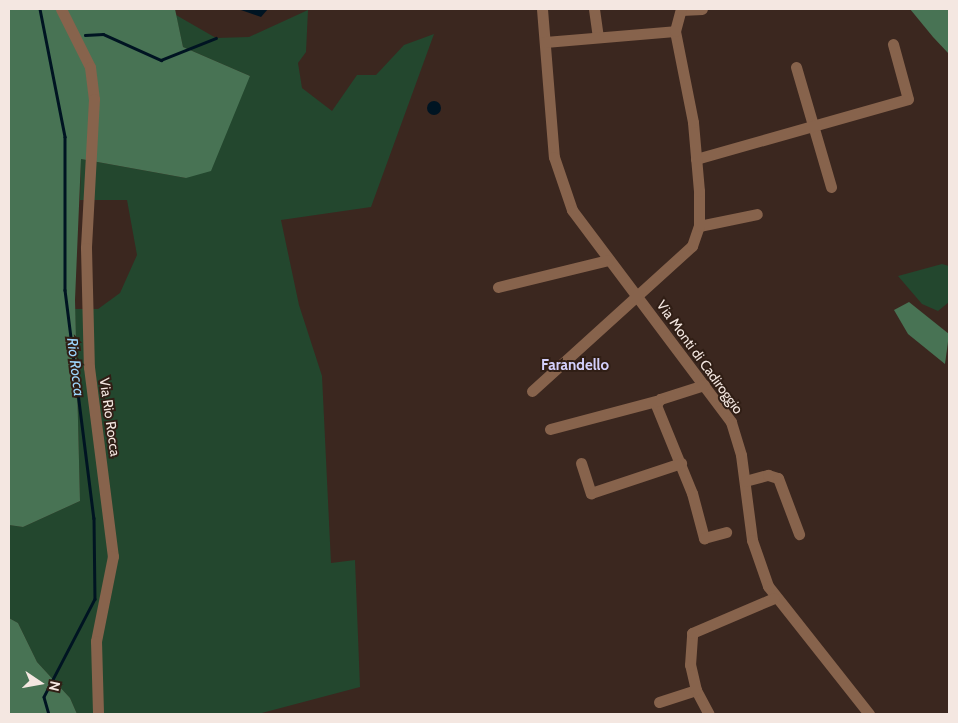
<!DOCTYPE html>
<html>
<head>
<meta charset="utf-8">
<style>
  body { margin:0 }
  #map { position:relative; width:958px; height:723px; overflow:hidden; background:#3b271f; font-family:Cabin,sans-serif }
  div>[style] { position:absolute }
  [style*='--x'] { left:calc(var(--x)*1px); top:calc(var(--y)*1px); width:calc(var(--w)*1px); rotate:calc(var(--a)*1deg) }
  .green>* { inset:0; background:#23472e }
  .forest>* { inset:0; background:#487354 }
  .water>* { inset:0; background:#001422 }
  .round { border-radius:50% }
  .stream>* { height:2.5px; margin:-1.25px; padding:0 1.25px; transform-origin:1.25px; border-radius:1.25px; background:#001422 }
  .minor>* { height:11px; margin:-5.5px; padding:0 5.5px; transform-origin:5.5px; border-radius:5.5px; background:#87634c }
  span { translate:-50% -50%; white-space:nowrap; text-align:center; line-height:1.15; -webkit-text-stroke:4px #301e15; paint-order:stroke }
  .street-label { font-size:14px; color:#f4e7e1 }
  .neighbourhood-label { font-size:15px; color:#d3d0fc; font-weight:700 }
  .water-label { font-size:15px; color:#9dd5fc; font-style:italic }
  .frame { position:absolute; inset:0; border:10px solid #f4e7e1; pointer-events:none }
  .north { position:absolute; left:15px; top:658px; width:50px; height:50px; -webkit-text-stroke:4px #301e15; paint-order:stroke; rotate:102deg; font-size:14px; font-weight:700; line-height:20px; text-align:center; color:#f4e7e1 }
  .north::after { content:''; display:block; margin:auto; width:18px; height:22px; background:#f4e7e1; clip-path:polygon(50% 0,100% 100%,50% 72%,0 100%) }
</style>
</head>
<body>
<div id="map">
  <div class="green">
    <div style="clip-path:polygon(175px 9px,176px 15px,216px 38px,249px 37px,308px 10px,306px 52px,298px 63px,302px 88px,332px 111px,357px 75px,376px 75px,404px 45px,434px 34px,371px 207px,281px 220px,299px 305px,322px 376px,331px 563px,355px 560px,360px 687px,258px 714px,77px 714px,70px 698px,37px 662px,18px 623px,9px 618px,9px 525px,23px 527px,80px 501px,75px 309px,98px 309px,120px 293px,137px 255px,127px 200px,80px 200px,81px 159px,186px 178px,250px 76px,183px 47px,176px 15px)"></div>
    <div style="clip-path:polygon(942px 264px,949px 266px,949px 302px,938px 311px,922px 304px,898px 276px)"></div>
  </div>
  <div class="forest">
    <div style="clip-path:polygon(9px 9px,175px 9px,183px 47px,250px 76px,211px 171px,186px 178px,81px 159px,75px 300px,80px 501px,23px 527px,9px 525px)"></div>
    <div style="clip-path:polygon(910px 9px,949px 9px,949px 54px,933px 37px)"></div>
    <div style="clip-path:polygon(909px 302px,949px 334px,945px 364px,908px 334px,894px 310px)"></div>
    <div style="clip-path:polygon(9px 618px,18px 623px,37px 662px,70px 698px,77px 714px,9px 714px)"></div>
  </div>
  <div class="water">
    <div style="clip-path:polygon(238px 9px,268px 9px,261px 17px)"></div>
    <div class="round" style="left:427px;top:101px;width:14px;height:14px"></div>
  </div>
  <div class="stream">
    <div style="--x:40;--y:9;--w:130;--a:78.9"></div>
    <div style="--x:65;--y:137;--w:153;--a:90"></div>
    <div style="--x:65;--y:290;--w:230;--a:82.8"></div>
    <div style="--x:94;--y:518;--w:81;--a:89.3"></div>
    <div style="--x:95;--y:599;--w:110;--a:117.5"></div>
    <div style="--x:44;--y:697;--w:18;--a:74"></div>
    <div style="--x:85;--y:35;--w:18;--a:-3"></div>
    <div style="--x:103;--y:34;--w:64;--a:24.1"></div>
    <div style="--x:161;--y:60;--w:59;--a:-21.8"></div>
  </div>
  <div class="minor">
    <div style="--x:61;--y:9;--w:65;--a:63.4"></div>
    <div style="--x:90;--y:67;--w:32;--a:83"></div>
    <div style="--x:94;--y:99;--w:149;--a:93.1"></div>
    <div style="--x:86;--y:248;--w:119;--a:88.6"></div>
    <div style="--x:89;--y:367;--w:191;--a:82.8"></div>
    <div style="--x:113;--y:556;--w:87;--a:101.3"></div>
    <div style="--x:96;--y:641;--w:73;--a:88.4"></div>
    <div style="--x:542;--y:9;--w:148;--a:85.4"></div>
    <div style="--x:554;--y:157;--w:56;--a:71.2"></div>
    <div style="--x:572;--y:210;--w:265;--a:53.1"></div>
    <div style="--x:731;--y:422;--w:34;--a:73"></div>
    <div style="--x:741;--y:455;--w:86;--a:82.6"></div>
    <div style="--x:752;--y:540;--w:49;--a:70.8"></div>
    <div style="--x:768;--y:586;--w:163;--a:51.7"></div>
    <div style="--x:594;--y:9;--w:27;--a:82"></div>
    <div style="--x:681;--y:10;--w:21;--a:-3"></div>
    <div style="--x:545;--y:42;--w:130;--a:-4.8"></div>
    <div style="--x:796;--y:67;--w:125;--a:73.7"></div>
    <div style="--x:696;--y:159;--w:220;--a:-15.8"></div>
    <div style="--x:908;--y:99;--w:57;--a:-105.3"></div>
    <div style="--x:699;--y:226;--w:59;--a:-11.7"></div>
    <div style="--x:498;--y:287;--w:113;--a:-13.8"></div>
    <div style="--x:704;--y:385;--w:46;--a:162.3"></div>
    <div style="--x:660;--y:399;--w:7;--a:124"></div>
    <div style="--x:656;--y:405;--w:95;--a:67.8"></div>
    <div style="--x:692;--y:493;--w:47;--a:75.1"></div>
    <div style="--x:704;--y:538;--w:23;--a:-15"></div>
    <div style="--x:532;--y:391;--w:216;--a:-42.2"></div>
    <div style="--x:692;--y:246;--w:21;--a:-71"></div>
    <div style="--x:699;--y:226;--w:35;--a:-90"></div>
    <div style="--x:699;--y:191;--w:69;--a:-95"></div>
    <div style="--x:693;--y:122;--w:93;--a:-101.2"></div>
    <div style="--x:675;--y:31;--w:23;--a:-75"></div>
    <div style="--x:550;--y:429;--w:110;--a:-14.8"></div>
    <div style="--x:581;--y:463;--w:32;--a:72"></div>
    <div style="--x:591;--y:493;--w:95;--a:-18.4"></div>
    <div style="--x:745;--y:481;--w:24;--a:-15"></div>
    <div style="--x:768;--y:475;--w:10;--a:17"></div>
    <div style="--x:778;--y:478;--w:60;--a:69.4"></div>
    <div style="--x:696;--y:690;--w:27;--a:62"></div>
    <div style="--x:659;--y:702;--w:39;--a:-18"></div>
    <div style="--x:696;--y:690;--w:26;--a:-103"></div>
    <div style="--x:690;--y:665;--w:32;--a:-86"></div>
    <div style="--x:692;--y:633;--w:89;--a:-23.1"></div>
  </div>
  <div class="street-label">
    <span style="left:700px;top:357px;rotate:54deg">Via Monti di Cadiroggio</span>
    <span style="left:110px;top:417px;rotate:82deg">Via Rio Rocca</span>
  </div>
  <div class="neighbourhood-label">
    <span style="left:575px;top:366px">Farandello</span>
  </div>
  <div class="water-label">
    <span style="left:75px;top:367px;rotate:83deg">Rio Rocca</span>
  </div>
  <div class="frame"></div>
  <div class="north">N</div>
</div>
</body>
</html>
